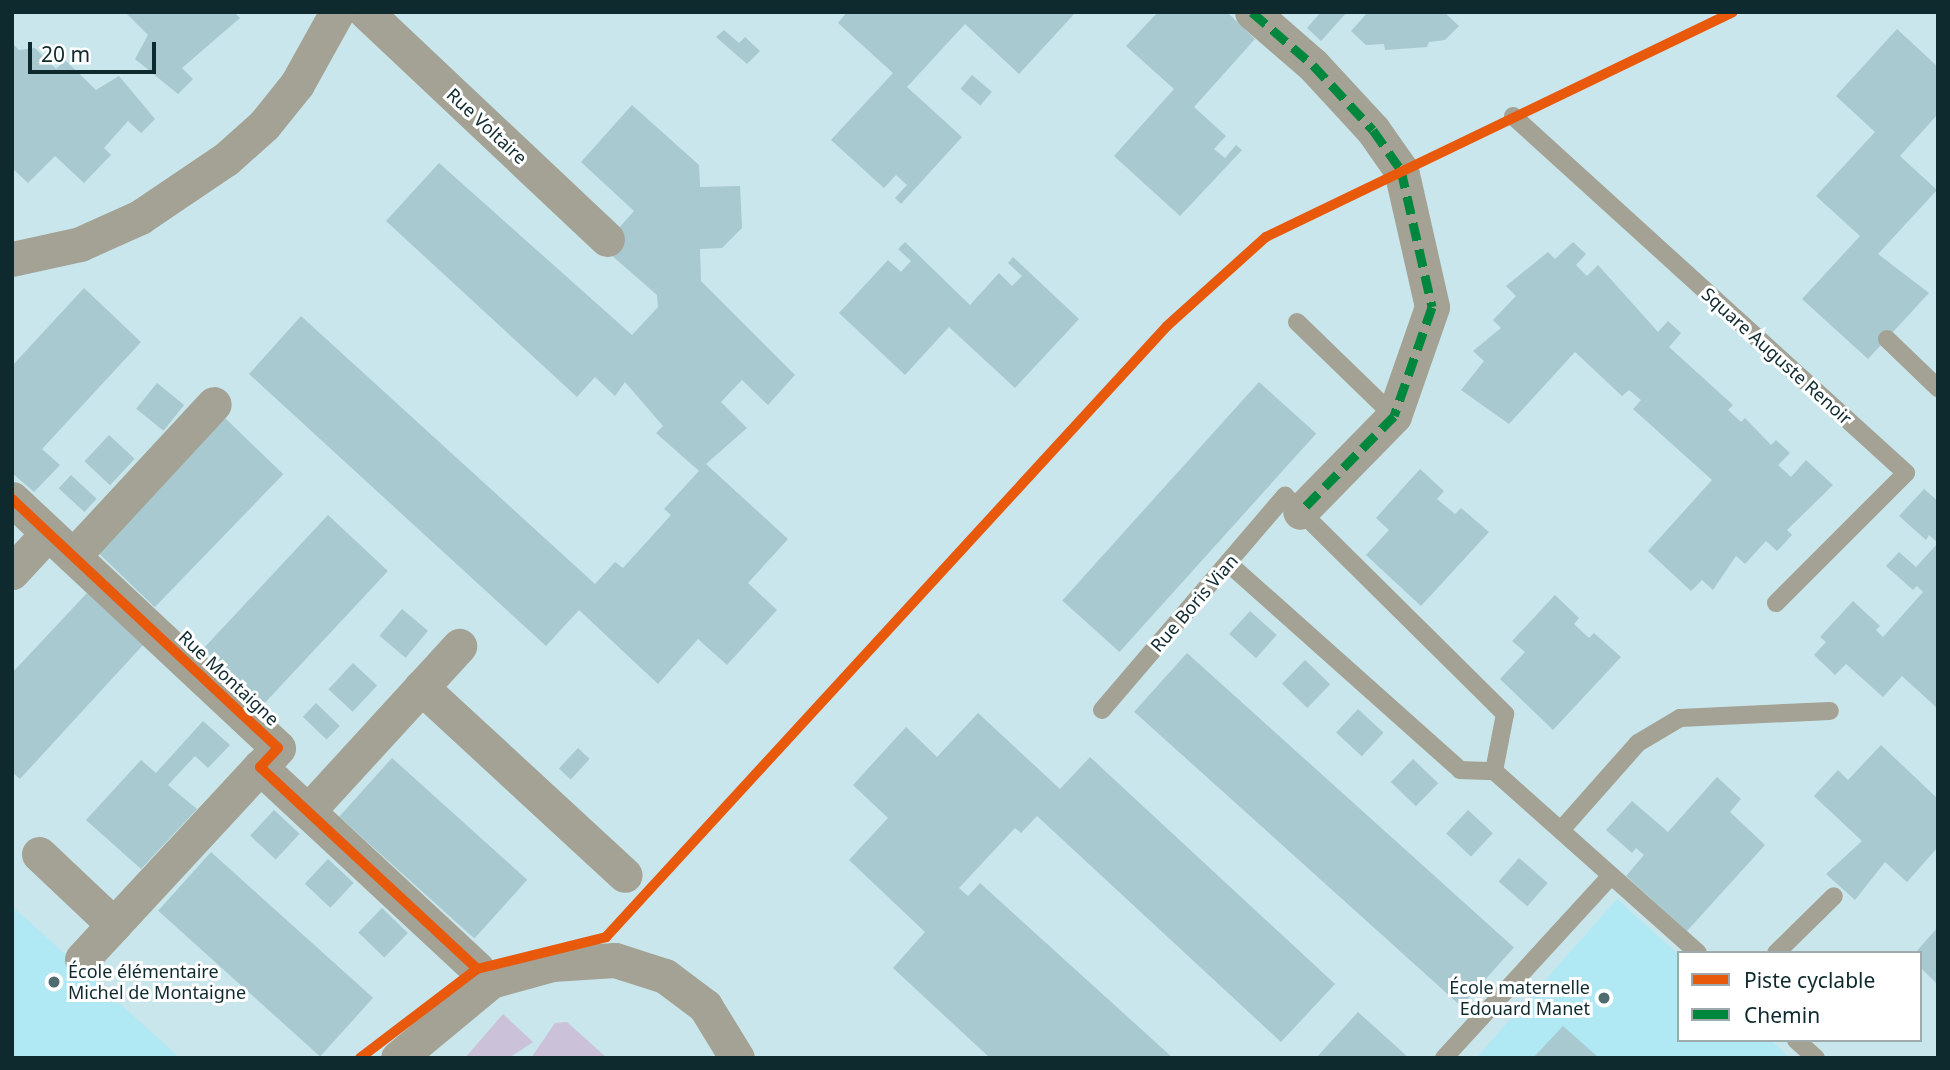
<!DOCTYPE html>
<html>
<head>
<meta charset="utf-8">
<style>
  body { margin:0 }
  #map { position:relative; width:1950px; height:1070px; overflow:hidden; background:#c9e6ec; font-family:"Noto Sans",sans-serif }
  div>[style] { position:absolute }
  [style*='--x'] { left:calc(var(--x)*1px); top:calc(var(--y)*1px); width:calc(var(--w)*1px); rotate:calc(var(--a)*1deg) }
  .built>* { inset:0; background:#b0e8f3 }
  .green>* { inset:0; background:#cbc1d8 }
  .building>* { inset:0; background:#a8c9cf; transform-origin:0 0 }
  .service>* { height:18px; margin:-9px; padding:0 9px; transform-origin:9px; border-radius:9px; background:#a3a294 }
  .minor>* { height:35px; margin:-17.5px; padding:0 17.5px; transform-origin:17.5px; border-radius:17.5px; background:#a3a294 }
  .quiet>* { height:9px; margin-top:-4.5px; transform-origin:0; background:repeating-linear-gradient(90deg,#00873e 0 18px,transparent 0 27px) }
  .cycleway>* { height:10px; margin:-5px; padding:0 5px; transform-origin:5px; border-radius:5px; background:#e8590c }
  .dots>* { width:19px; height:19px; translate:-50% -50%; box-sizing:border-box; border:4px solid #fff; border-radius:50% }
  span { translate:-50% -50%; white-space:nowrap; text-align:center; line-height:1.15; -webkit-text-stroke:6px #fff; paint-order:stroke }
  .street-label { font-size:18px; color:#0e2a2f }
  .poi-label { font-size:18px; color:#0e2a2f }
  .left { translate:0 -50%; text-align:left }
  .right { translate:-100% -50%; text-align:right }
  .frame { position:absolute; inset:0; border:14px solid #0e2a2f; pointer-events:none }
  .legend { position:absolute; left:1677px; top:951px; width:245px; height:91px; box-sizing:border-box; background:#fff; border:2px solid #9faaac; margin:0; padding:9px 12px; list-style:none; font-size:21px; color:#0e2a2f }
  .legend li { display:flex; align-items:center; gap:14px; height:35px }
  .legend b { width:35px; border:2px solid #9faaac }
  .scale { position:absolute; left:28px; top:42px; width:128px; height:32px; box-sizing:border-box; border:4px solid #0e2a2f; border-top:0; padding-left:9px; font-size:21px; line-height:24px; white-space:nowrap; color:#0e2a2f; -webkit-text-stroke:5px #fff; paint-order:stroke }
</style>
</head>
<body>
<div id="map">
  <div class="built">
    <div style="clip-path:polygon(1617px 899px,1679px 955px,1679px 1040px,1771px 1040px,1790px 1058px,1477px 1057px)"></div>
    <div style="clip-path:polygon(12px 906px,180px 1058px,12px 1058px)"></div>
  </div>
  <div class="green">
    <div style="clip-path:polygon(503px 1014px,533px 1042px,509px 1058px,465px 1058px)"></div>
    <div style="clip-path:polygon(567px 1022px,607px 1058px,531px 1058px,555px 1023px)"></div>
  </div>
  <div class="building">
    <div style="clip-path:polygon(125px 12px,234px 12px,240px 18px,182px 68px,193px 79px,178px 94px,135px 59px,148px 35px)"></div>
    <div style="clip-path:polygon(847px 12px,1063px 14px,1076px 12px,1019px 74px,965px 24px,907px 87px,962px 137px,901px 204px,895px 198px,907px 185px,896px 175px,884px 188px,831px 140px,893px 73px,838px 23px)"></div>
    <div style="clip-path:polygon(1158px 12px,1227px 12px,1255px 39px,1194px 107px,1226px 136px,1214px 149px,1225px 158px,1236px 145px,1242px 150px,1180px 216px,1114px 156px,1174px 89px,1126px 46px)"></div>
    <div style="clip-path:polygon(1321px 12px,1347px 12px,1321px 41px,1307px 28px)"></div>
    <div style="clip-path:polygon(1368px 12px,1444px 12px,1459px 26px,1445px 40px,1429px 42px,1427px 47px,1385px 50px,1384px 44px,1366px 45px,1351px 31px)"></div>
    <div style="clip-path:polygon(1897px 29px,1938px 67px,1938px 114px,1900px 156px,1937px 190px,1878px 254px,1929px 293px,1868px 359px,1802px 299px,1860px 236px,1816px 196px,1875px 132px,1836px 96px)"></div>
    <div style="clip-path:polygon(724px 30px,739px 43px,745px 37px,760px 51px,747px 64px,716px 37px)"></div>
    <div style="clip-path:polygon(12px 43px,19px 50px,35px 48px,56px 69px,65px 60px,96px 90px,119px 76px,155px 119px,141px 133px,128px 121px,104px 148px,111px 155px,84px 183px,55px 156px,28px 183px,12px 168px)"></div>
    <div style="left:972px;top:75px;width:26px;height:18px;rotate:40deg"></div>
    <div style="clip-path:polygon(632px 105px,699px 165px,700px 187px,740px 186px,742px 228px,722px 248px,700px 249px,701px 281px,795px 375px,768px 405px,742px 380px,721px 402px,747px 428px,706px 464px,788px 539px,748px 583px,777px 610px,727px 665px,698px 639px,658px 684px,579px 610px,546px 646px,249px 374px,301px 316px,595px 584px,615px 562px,623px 568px,671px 515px,664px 509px,699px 471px,656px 433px,663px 426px,625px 382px,615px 396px,595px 377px,577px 397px,386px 221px,439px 163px,632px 335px,658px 307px,657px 295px,602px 247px,634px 211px,581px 162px)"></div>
    <div style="clip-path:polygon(905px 242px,970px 305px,999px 273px,1012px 286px,1022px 276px,1008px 263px,1013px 257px,1079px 319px,1015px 388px,949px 327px,905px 375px,839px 313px,888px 260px,901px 272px,911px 261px,898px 249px)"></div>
    <div style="clip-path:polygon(1573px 242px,1586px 254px,1576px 265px,1587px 276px,1598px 265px,1658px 332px,1668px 321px,1681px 333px,1669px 347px,1733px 405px,1728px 410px,1741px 422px,1745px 418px,1771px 445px,1776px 440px,1790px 453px,1778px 465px,1791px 477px,1806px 460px,1833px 485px,1787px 530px,1792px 535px,1777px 551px,1766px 541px,1745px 564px,1736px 556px,1713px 590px,1702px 580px,1691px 591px,1648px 551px,1712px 480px,1633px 409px,1641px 400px,1629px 390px,1622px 396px,1575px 352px,1509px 424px,1461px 390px,1484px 361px,1473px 351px,1501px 328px,1493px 320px,1516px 296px,1506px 286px,1548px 252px,1555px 259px)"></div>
    <div style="clip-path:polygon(84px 288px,141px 342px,42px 449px,60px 465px,34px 492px,12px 473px,12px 366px)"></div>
    <div style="left:1259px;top:382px;width:77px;height:294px;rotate:42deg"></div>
    <div style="left:157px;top:383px;width:35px;height:33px;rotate:39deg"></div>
    <div style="left:225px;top:418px;width:81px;height:185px;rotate:44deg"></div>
    <div style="left:109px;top:435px;width:35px;height:36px;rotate:43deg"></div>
    <div style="clip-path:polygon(1420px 469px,1444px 491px,1437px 499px,1455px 514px,1461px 508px,1489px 532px,1421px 606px,1366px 555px,1389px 530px,1376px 518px)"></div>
    <div style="left:71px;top:475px;width:35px;height:18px;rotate:43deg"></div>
    <div style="clip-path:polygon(1924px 489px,1938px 501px,1938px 543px,1929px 535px,1926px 540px,1899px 516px)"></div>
    <div style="left:328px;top:515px;width:82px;height:183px;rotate:43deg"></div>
    <div style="clip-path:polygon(1938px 543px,1936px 707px,1902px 676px,1883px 697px,1846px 664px,1835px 675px,1814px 655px,1826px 642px,1820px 637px,1853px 601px,1880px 626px,1876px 630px,1883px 637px,1923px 592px,1917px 586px,1913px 590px,1886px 566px,1899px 552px,1916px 567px)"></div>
    <div style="clip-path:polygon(87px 593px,143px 645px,20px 779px,12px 772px,12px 673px)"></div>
    <div style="clip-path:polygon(1555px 595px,1579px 618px,1574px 624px,1589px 638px,1594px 633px,1621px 657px,1553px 730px,1500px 679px,1525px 652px,1512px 641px)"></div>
    <div style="left:402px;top:609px;width:34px;height:35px;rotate:40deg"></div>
    <div style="left:1250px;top:611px;width:36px;height:31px;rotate:42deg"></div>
    <div style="left:1187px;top:653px;width:440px;height:79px;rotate:42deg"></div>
    <div style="left:1305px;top:660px;width:35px;height:33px;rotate:44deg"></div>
    <div style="left:353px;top:663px;width:33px;height:36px;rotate:43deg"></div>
    <div style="left:316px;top:703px;width:33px;height:19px;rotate:44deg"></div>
    <div style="left:1358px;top:709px;width:35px;height:32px;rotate:43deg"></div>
    <div style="clip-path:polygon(978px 713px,1060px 789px,1090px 757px,1335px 984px,1281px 1042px,1037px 816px,1021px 833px,1015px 828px,959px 888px,968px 896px,980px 883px,1173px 1058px,990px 1058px,893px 968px,925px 932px,849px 860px,888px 818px,853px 785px,906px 727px,937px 757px)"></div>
    <div style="clip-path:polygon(203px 721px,230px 745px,208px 768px,195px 756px,168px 785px,197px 809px,141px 869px,86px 820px,141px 760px,156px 773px)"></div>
    <div style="clip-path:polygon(1881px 745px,1938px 799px,1938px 847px,1907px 882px,1885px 862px,1855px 900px,1826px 874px,1862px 841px,1814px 796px,1838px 770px,1848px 780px)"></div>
    <div style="left:578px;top:748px;width:16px;height:28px;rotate:43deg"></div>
    <div style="left:392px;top:758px;width:182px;height:79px;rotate:42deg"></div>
    <div style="left:1413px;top:759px;width:35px;height:32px;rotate:44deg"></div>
    <div style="clip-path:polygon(1717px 777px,1741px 799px,1730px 812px,1765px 845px,1687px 931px,1626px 876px,1644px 855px,1636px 848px,1632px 853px,1606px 830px,1632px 801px,1668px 832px)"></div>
    <div style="left:274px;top:810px;width:35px;height:35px;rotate:43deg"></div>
    <div style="left:1468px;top:810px;width:34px;height:32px;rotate:43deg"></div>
    <div style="left:211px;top:852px;width:218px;height:79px;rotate:42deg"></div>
    <div style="left:1519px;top:858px;width:38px;height:31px;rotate:41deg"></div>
    <div style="left:328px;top:859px;width:35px;height:34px;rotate:43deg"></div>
    <div style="left:382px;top:908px;width:36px;height:34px;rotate:44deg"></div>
    <div style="clip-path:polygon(1938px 927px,1938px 985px,1920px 967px,1920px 953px,1915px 953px)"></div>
    <div style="clip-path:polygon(1358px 1012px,1409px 1058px,1316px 1058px)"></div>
    <div style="clip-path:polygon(1563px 1026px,1599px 1058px,1533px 1058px)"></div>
  </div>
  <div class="service">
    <div style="--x:1513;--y:116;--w:531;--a:42.25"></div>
    <div style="--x:1906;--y:473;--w:184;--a:135"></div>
    <div style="--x:1297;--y:322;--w:135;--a:44.1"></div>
    <div style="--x:1887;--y:339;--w:71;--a:43.9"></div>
    <div style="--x:1228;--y:563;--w:311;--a:41.7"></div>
    <div style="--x:1460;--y:770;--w:34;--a:2"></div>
    <div style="--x:1102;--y:710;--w:282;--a:-49.5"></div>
    <div style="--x:1285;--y:496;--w:310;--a:44.7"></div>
    <div style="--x:1505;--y:714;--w:58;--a:100.9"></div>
    <div style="--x:1494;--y:771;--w:273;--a:41.7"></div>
    <div style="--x:1561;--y:830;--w:116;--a:-48.5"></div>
    <div style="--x:1638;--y:743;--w:49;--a:-30.8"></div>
    <div style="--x:1680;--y:718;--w:150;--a:-2.7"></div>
    <div style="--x:1776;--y:953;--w:81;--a:-44.5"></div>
    <div style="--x:1796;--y:1040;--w:27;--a:42"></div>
    <div style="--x:1444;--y:1058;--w:247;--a:-47.5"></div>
  </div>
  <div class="minor">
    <div style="--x:366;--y:12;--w:331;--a:43.3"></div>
    <div style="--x:1252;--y:12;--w:81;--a:41"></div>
    <div style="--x:1313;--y:65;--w:88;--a:47.3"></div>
    <div style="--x:1373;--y:130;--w:49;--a:55"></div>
    <div style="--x:1401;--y:170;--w:140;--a:77.2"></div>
    <div style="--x:1432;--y:307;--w:115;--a:109.2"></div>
    <div style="--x:1394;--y:416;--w:134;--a:134.4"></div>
    <div style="--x:12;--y:259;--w:70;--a:-12.4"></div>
    <div style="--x:80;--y:244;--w:66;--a:-24.2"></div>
    <div style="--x:140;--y:217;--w:104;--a:-34"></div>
    <div style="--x:226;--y:159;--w:51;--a:-41.8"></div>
    <div style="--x:264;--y:125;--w:53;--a:-51.2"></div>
    <div style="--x:297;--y:84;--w:82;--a:-60.9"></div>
    <div style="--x:12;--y:499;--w:364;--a:43.1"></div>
    <div style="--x:278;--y:748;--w:26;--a:133"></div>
    <div style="--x:260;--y:767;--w:296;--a:42.9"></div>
    <div style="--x:73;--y:556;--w:207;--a:-47.2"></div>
    <div style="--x:12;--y:572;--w:53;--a:-47.3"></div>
    <div style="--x:421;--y:687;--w:277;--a:42.7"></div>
    <div style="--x:308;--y:811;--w:224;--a:-47.5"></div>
    <div style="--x:39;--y:854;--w:103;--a:43.4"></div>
    <div style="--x:82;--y:959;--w:262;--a:-47.2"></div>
    <div style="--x:398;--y:1058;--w:121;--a:-39.6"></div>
    <div style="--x:491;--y:981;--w:63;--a:-15.6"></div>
    <div style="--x:552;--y:964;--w:63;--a:-3.6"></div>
    <div style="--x:615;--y:960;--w:52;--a:17.7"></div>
    <div style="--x:665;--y:976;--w:50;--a:36.9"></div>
    <div style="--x:705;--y:1006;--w:61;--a:58.4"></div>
  </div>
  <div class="quiet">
    <div style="--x:1252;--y:12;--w:81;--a:41"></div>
    <div style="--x:1313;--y:65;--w:88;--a:47.3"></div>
    <div style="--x:1373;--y:130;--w:49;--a:55"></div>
    <div style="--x:1401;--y:170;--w:140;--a:77.2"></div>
    <div style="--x:1432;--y:307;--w:115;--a:109.2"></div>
    <div style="--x:1394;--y:416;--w:134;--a:134.4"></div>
  </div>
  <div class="cycleway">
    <div style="--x:12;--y:499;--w:364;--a:43.1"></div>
    <div style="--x:278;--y:748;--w:26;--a:133"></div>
    <div style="--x:260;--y:767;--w:296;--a:42.9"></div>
    <div style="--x:360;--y:1058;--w:147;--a:-37.3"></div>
    <div style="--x:477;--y:969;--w:133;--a:-13.9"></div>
    <div style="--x:606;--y:937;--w:829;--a:-47.44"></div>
    <div style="--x:1167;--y:326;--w:133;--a:-42"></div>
    <div style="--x:1266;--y:237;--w:518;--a:-25.72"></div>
  </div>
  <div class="dots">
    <div style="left:54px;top:982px;background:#4f6c71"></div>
    <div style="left:1604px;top:998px;background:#4f6c71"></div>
  </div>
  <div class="street-label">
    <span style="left:487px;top:126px;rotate:43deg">Rue Voltaire</span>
    <span style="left:1777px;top:356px;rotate:42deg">Square Auguste Renoir</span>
    <span style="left:1194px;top:603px;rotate:-49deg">Rue Boris Vian</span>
    <span style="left:229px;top:678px;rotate:43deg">Rue Montaigne</span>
  </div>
  <div class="poi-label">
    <span class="left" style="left:68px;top:982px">École élémentaire<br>Michel de Montaigne</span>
    <span class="right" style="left:1590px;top:998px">École maternelle<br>Edouard Manet</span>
  </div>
  <div class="frame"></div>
  <ul class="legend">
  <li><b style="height:9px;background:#e8590c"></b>Piste cyclable</li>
  <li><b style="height:9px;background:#00873e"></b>Chemin</li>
  </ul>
  <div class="scale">20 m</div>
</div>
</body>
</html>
